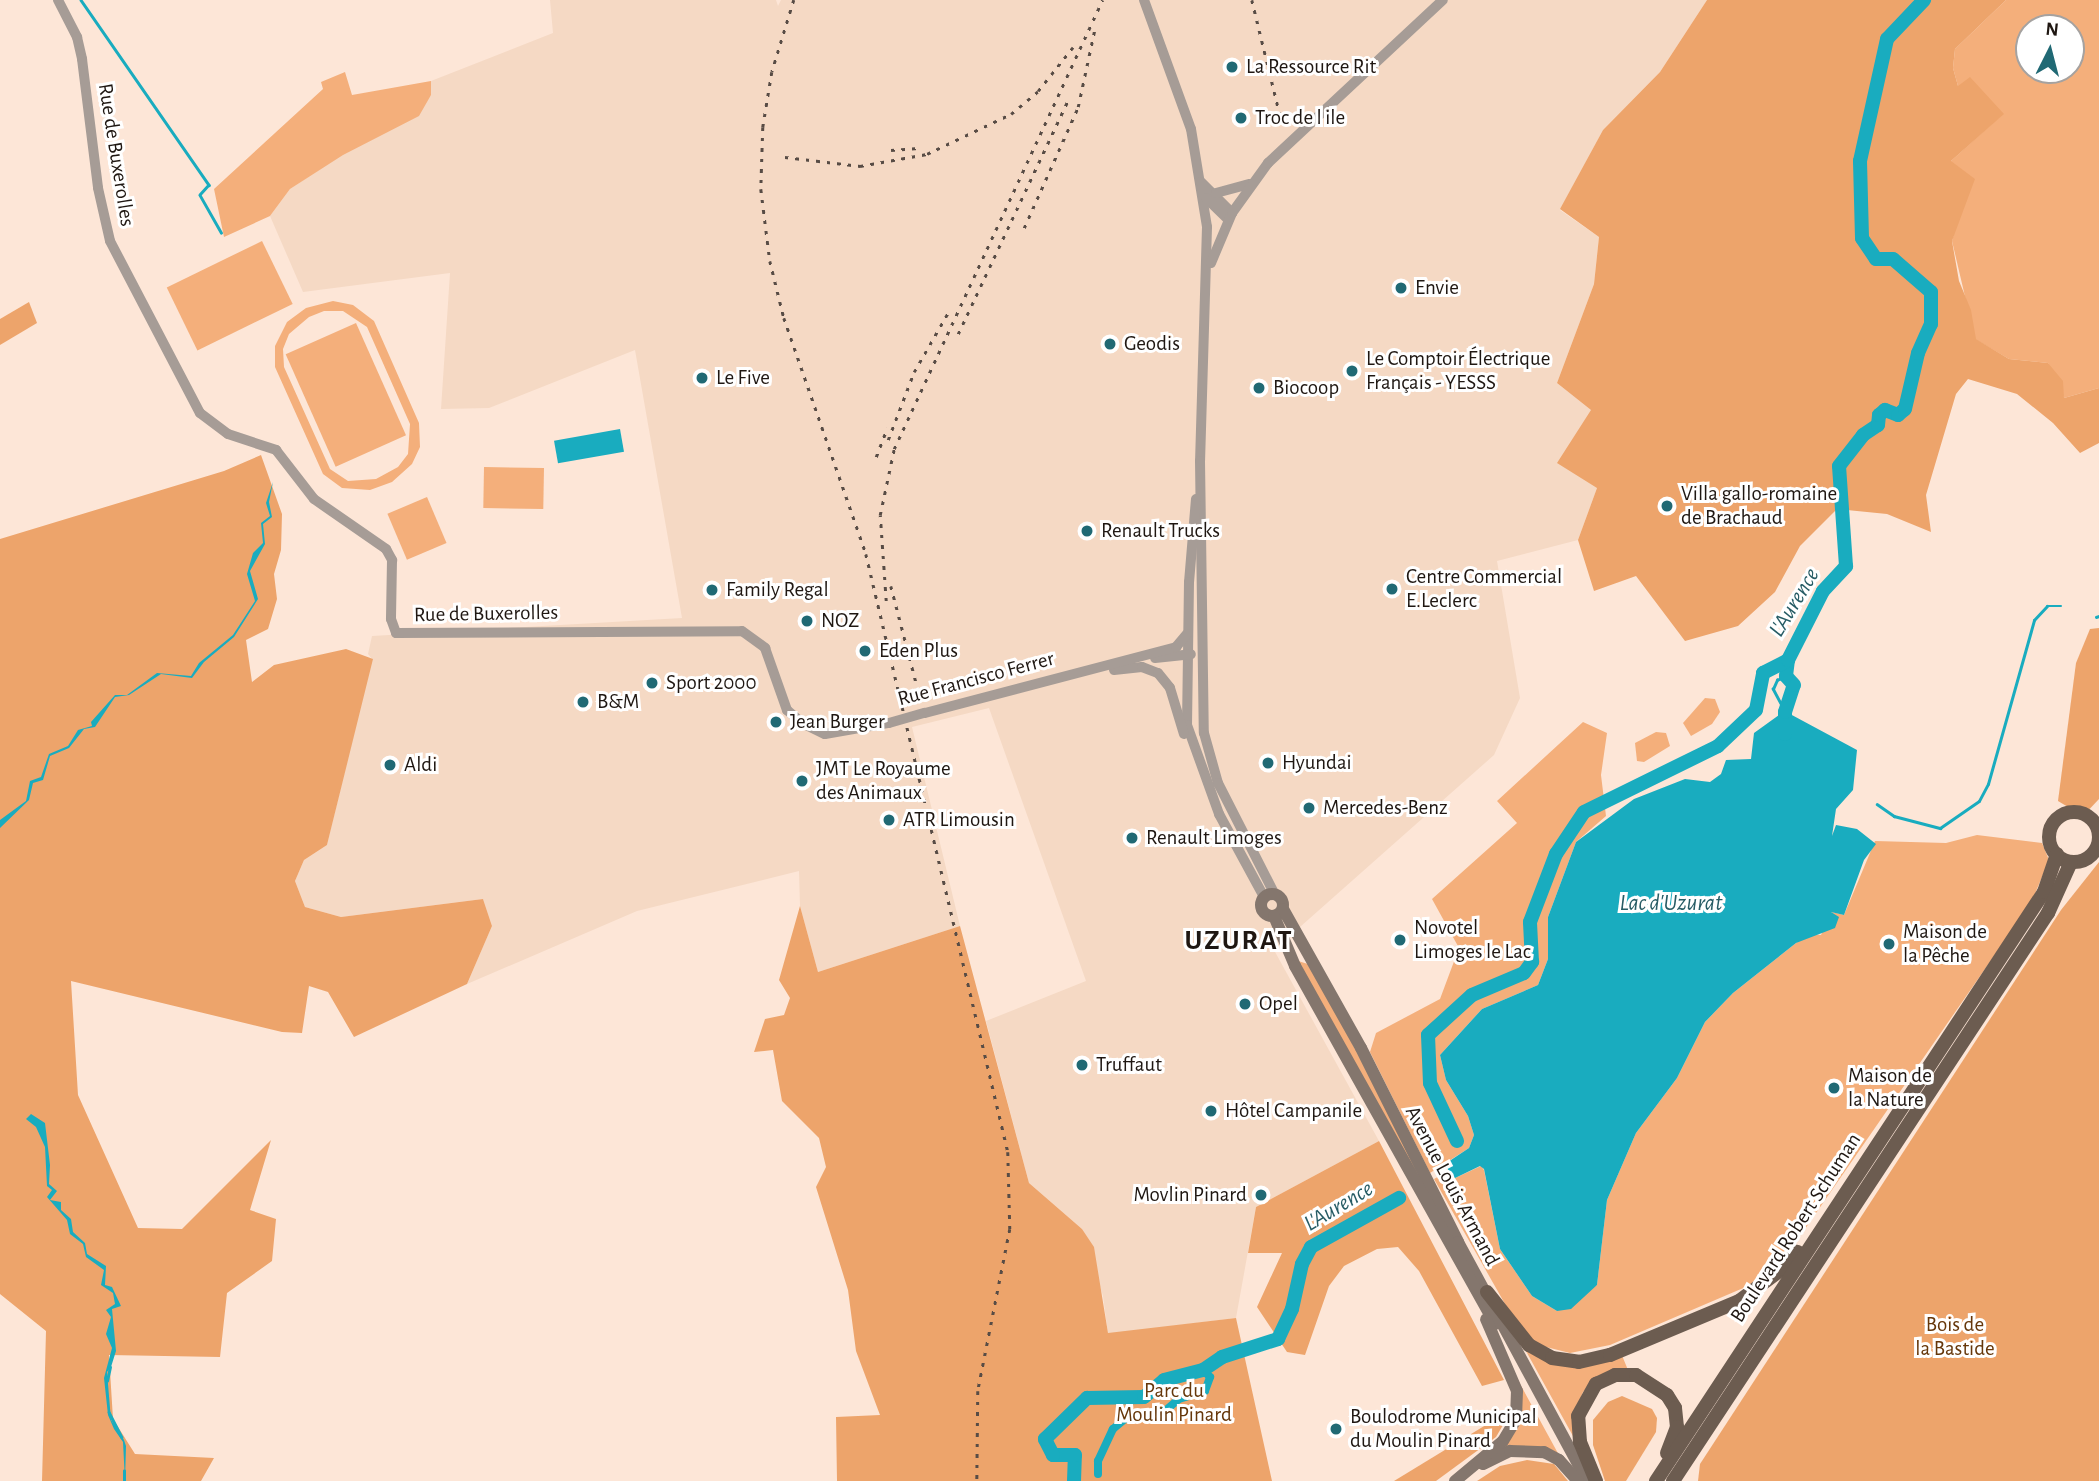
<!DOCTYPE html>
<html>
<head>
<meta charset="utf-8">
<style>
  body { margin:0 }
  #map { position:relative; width:2099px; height:1481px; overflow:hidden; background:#fde6d7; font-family:"Alegreya Sans",sans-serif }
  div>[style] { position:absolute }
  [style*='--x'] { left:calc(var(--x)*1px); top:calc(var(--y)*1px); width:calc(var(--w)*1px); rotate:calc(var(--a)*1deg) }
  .built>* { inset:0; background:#f5d9c4 }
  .green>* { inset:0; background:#f4af7b; transform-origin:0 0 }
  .forest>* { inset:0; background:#eda46b }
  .water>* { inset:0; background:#19acbf; transform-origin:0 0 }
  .stream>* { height:2.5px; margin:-1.25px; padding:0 1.25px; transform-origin:1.25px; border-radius:1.25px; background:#19acbf }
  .canal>* { height:8px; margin:-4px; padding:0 4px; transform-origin:4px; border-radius:4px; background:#19acbf }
  .river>* { height:14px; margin:-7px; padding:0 7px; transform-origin:7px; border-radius:7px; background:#19acbf }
  .tertiary>* { height:10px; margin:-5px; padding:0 5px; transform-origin:5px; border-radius:5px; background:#a69c96 }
  .secondary>* { height:12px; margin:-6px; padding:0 6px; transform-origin:6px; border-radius:6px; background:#84766d }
  .secondary>.ring { margin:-6px; padding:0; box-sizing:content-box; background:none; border:12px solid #84766d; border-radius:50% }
  .primary>* { height:14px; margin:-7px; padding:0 7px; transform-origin:7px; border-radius:7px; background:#6c5c50 }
  .primary>.ring { margin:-7px; padding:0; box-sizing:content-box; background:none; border:14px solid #6c5c50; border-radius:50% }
  .rail>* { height:2.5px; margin-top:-1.25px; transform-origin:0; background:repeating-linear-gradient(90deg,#584c45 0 3.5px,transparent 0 10.5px) }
  .tertiary-bridge>* { height:10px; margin:-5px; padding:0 5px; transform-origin:5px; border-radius:5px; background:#a69c96 }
  .dots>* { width:19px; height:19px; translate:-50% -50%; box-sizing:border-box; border:4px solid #fff; border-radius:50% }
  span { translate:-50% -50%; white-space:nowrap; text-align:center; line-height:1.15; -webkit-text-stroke:6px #fff; paint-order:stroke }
  .poi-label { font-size:21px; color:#1f1712 }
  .left { translate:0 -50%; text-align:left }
  .right { translate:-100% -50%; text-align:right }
  .street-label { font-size:21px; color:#1f1712 }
  .park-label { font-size:21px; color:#66370a }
  .water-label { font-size:23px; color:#275c65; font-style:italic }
  .district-label { font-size:28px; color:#1f1712; font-weight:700; letter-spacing:2px }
  .north { position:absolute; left:2015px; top:14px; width:70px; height:70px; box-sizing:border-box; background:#fff; border:2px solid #a5a2a0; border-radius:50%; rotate:6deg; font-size:19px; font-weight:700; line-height:28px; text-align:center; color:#1f1712 }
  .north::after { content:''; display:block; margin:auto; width:24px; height:32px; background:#206974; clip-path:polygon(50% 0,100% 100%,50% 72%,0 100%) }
</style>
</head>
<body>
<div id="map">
  <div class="built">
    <div style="clip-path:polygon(550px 0,776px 0,778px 6px,781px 0,1707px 0,1660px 72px,1603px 130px,1560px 210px,1599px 237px,1594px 284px,1557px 383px,1591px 410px,1597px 488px,1578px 540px,1497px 561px,1520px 698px,1494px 755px,1274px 950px,1379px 1141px,1256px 1207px,1236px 1318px,1108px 1334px,1103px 1296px,1082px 1229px,1029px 1183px,986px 1021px,1086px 981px,989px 708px,912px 727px,960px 926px,818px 972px,800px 906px,799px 871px,637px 911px,467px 984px,492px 926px,483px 899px,341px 917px,305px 907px,295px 881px,304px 860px,327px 845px,372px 659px,368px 654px,372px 636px,682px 618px,635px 350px,489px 408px,441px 409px,450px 273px,303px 292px,270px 216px,290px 189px,431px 95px,431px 81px,553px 33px)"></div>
  </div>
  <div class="green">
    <div style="clip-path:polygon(evenodd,2006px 0,2099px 0,2099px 388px,2064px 398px,2048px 363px,2009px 359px,1975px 339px,1952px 241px,1957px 222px,1951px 161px,2003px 114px,1958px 86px,1953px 68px,1955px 49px,2006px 0,2029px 28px,2071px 28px,2071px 70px,2029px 70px,2029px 28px)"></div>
    <div style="clip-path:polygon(345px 72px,352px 95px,431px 81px,431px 95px,419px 116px,343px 155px,290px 189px,270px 216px,224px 237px,214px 189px,323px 89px,321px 82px)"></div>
    <div style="left:262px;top:241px;width:70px;height:106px;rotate:64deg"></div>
    <div style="clip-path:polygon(evenodd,333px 301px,353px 305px,374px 321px,419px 423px,420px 447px,412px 464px,392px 482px,370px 490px,342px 488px,323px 474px,275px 367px,275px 346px,287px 322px,306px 308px,333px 301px,324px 311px,343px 311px,367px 327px,410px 424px,408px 454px,398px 467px,376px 479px,348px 481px,330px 469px,284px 367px,283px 349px,289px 334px,309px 317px,324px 311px)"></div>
    <div style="left:356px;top:323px;width:123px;height:77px;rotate:66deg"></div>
    <div style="left:484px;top:467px;width:60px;height:41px;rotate:1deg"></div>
    <div style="left:427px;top:497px;width:50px;height:43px;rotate:67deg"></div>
    <div style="clip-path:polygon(1705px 698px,1715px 699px,1720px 712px,1712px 724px,1691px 736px,1683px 723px)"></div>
    <div style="clip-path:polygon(1583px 722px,1607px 733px,1601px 775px,1606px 816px,1576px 842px,1548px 917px,1548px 959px,1538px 985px,1482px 1009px,1440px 1055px,1446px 1080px,1468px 1116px,1474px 1135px,1469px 1148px,1430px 1173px,1370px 1052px,1376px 1033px,1440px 999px,1459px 948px,1432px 899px,1517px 823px,1497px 801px)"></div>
    <div style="clip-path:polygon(1656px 732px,1666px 733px,1670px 746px,1644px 762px,1637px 761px,1635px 743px)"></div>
    <div style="clip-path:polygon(1977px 835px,2042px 843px,2049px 860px,2032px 901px,1787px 1255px,1748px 1286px,1610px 1345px,1570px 1353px,1538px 1345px,1517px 1325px,1434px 1179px,1443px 1174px,1453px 1179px,1481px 1166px,1484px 1170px,1500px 1249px,1532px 1296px,1557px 1311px,1597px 1285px,1607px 1200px,1636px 1133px,1677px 1078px,1705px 1022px,1733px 993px,1796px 943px,1810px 934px,1821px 935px,1832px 912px,1844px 915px,1875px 841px,1946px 843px)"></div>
    <div style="clip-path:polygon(1295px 960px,1311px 965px,1459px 1247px)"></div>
    <div style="clip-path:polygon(1522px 1344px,1552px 1361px,1621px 1353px,1628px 1370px,1594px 1381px,1583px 1392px,1573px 1417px,1573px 1436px)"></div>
    <div style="clip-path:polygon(1513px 1371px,1560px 1457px,1499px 1450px,1515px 1432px)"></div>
  </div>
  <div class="forest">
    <div style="clip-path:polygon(1707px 0,2006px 0,1955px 49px,1953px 68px,1958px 86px,1970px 77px,2004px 114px,1951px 161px,1975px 179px,1952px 241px,1959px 281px,1971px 310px,1976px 339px,2009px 359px,2048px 363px,2063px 381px,2064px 398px,2099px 388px,2099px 443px,2080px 453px,2053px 423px,2017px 394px,1968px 379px,1956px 394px,1926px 495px,1931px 532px,1887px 514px,1837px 509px,1800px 546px,1775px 592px,1738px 626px,1685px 641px,1636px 576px,1594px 591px,1578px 540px,1597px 488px,1557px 463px,1591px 410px,1557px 383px,1594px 284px,1599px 237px,1560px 209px,1603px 130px,1660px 72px)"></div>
    <div style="clip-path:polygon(29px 302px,37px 323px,0 345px,0 319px)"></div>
    <div style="clip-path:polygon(261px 455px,282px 514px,281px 550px,274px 574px,277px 599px,268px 629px,246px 640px,252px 682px,274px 665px,346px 649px,373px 659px,327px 845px,304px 860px,295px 881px,305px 907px,341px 917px,483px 899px,492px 926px,467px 984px,354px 1037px,328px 992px,309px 986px,302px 1033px,282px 1032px,71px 981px,78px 1095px,138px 1228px,182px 1229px,271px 1140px,250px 1210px,276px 1219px,272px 1261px,227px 1293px,220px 1357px,109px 1355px,113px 1419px,135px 1454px,214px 1458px,201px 1481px,42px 1481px,46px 1331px,0 1294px,0 539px,224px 471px)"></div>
    <div style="clip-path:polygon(2099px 628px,2099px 799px,2083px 816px,2058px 801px,2076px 663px,2090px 629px)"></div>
    <div style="clip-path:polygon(2099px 862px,2099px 1481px,1698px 1481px,1700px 1464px,2061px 910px)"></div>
    <div style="clip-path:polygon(800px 906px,818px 972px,960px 926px,1029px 1183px,1082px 1229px,1094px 1247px,1108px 1333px,1236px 1318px,1272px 1481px,837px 1481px,836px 1417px,880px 1415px,856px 1351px,848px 1290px,816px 1187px,826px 1167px,819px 1138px,782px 1101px,773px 1050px,754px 1052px,765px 1019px,784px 1015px,790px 998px,779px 980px)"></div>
    <div style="clip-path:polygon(1379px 1141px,1504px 1380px,1482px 1386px,1419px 1271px,1398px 1247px,1377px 1249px,1344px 1266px,1329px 1286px,1305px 1355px,1287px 1352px,1257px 1307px,1282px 1253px,1248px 1253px,1256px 1207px)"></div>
    <div style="clip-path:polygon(1622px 1396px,1652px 1409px,1657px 1418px,1656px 1432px,1626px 1481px,1605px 1481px,1593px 1445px,1593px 1420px,1608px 1402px)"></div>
    <div style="clip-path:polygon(1494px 1420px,1503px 1425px,1496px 1437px,1436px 1481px,1394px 1481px)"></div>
    <div style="clip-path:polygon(1527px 1460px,1554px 1464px,1568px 1481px,1477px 1481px,1500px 1466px)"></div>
  </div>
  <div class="water">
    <div style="left:620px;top:429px;width:23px;height:67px;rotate:80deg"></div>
    <div style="clip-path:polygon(273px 482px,269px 502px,272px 517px,263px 524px,265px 544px,250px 571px,258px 599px,234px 637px,204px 662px,192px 678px,161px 674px,129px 695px,115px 697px,95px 727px,84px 729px,69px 748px,50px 756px,43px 780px,33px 783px,29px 800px,0 828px,0 820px,26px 801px,30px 781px,41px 777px,49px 754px,68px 746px,78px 730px,92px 726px,91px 722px,115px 695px,127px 695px,157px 673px,191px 676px,199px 663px,233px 635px,255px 601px,247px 574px,253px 553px,263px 543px,261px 523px,270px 516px,266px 503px)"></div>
    <div style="clip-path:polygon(1790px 714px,1857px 750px,1853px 790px,1836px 809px,1832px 836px,1836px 825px,1857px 829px,1876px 844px,1864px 860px,1844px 915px,1831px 912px,1839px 917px,1835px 928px,1796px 943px,1733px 993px,1705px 1022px,1677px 1078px,1636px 1133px,1607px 1200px,1597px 1285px,1571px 1309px,1557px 1311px,1532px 1296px,1500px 1249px,1484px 1169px,1480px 1166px,1453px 1179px,1445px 1164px,1469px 1148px,1474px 1135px,1468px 1116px,1446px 1080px,1440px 1055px,1482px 1009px,1538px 985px,1548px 959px,1548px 917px,1576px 842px,1634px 799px,1685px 779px,1710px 782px,1721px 774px,1726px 760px,1751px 759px,1754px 733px,1779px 715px)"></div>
    <div style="clip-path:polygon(31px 1114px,45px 1123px,50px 1165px,49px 1184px,57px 1191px,50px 1200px,61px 1202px,61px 1210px,71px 1219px,73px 1232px,85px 1243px,87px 1254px,106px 1266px,105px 1285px,112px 1287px,121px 1306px,112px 1309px,116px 1351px,111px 1367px,107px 1372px,111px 1420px,124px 1440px,126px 1446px,125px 1481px,123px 1442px,114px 1429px,108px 1415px,104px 1378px,112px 1348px,106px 1334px,111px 1317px,106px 1310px,115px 1304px,113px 1293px,101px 1285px,104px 1270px,86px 1257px,83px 1244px,70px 1234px,67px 1220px,47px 1197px,52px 1190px,47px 1186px,45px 1147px,36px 1127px,26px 1119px)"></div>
  </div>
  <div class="stream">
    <div style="--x:81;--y:0;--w:225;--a:55.3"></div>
    <div style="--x:209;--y:185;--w:13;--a:132"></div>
    <div style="--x:200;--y:195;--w:43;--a:60.4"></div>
    <div style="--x:2096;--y:617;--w:3;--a:-18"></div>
    <div style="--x:1785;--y:712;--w:26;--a:-118"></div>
    <div style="--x:1773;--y:689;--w:10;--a:-66"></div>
    <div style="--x:1777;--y:680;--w:10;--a:-24"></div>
    <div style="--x:1877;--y:804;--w:21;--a:35"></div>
    <div style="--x:1894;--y:816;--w:48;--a:14.6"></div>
    <div style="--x:1940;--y:828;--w:47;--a:-34.7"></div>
    <div style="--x:1979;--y:801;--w:19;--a:-62"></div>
    <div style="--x:1988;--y:784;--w:170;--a:-74.3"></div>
    <div style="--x:2034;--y:620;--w:19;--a:-47"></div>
    <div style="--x:2047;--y:606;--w:14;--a:0"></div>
    <div style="--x:107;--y:1381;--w:14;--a:-78"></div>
    <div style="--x:109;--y:1412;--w:28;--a:63"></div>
    <div style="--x:124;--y:1481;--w:10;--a:-90"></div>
  </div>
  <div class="canal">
    <div style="--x:1098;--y:1474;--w:13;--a:-90"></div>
    <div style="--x:1098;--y:1461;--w:35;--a:-65"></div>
    <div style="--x:1113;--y:1429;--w:16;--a:-40"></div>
    <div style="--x:1125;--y:1419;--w:41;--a:-11.3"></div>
    <div style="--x:1165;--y:1411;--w:18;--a:-41"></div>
    <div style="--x:1179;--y:1399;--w:27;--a:-17"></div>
    <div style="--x:1205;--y:1391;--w:15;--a:-70"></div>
    <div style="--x:1210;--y:1377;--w:10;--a:-135"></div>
  </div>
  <div class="river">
    <div style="--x:1785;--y:734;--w:22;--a:-90"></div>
    <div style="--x:1785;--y:712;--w:28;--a:-72"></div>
    <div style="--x:1794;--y:685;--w:12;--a:-132"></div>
    <div style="--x:1786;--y:676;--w:16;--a:-83"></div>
    <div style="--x:1457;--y:1141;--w:64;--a:-115"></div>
    <div style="--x:1430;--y:1083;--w:48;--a:-92.4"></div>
    <div style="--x:1428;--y:1035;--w:59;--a:-42.3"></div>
    <div style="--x:1472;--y:995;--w:56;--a:-22.9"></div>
    <div style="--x:1524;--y:973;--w:14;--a:-54"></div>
    <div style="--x:1532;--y:962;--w:40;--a:-92.9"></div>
    <div style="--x:1530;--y:922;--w:73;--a:-69.1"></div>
    <div style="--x:1556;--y:854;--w:50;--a:-56.3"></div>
    <div style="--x:1584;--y:812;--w:149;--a:-26.2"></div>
    <div style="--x:1718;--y:746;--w:52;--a:-43.5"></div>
    <div style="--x:1756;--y:710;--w:38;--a:-79"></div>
    <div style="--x:1763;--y:673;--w:28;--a:-27"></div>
    <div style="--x:1788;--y:660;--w:77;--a:-63.1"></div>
    <div style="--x:1823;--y:591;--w:34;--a:-47"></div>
    <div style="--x:1846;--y:566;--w:100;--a:-94"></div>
    <div style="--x:1839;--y:466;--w:39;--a:-52"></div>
    <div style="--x:1863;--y:435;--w:18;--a:-34"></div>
    <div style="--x:1878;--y:425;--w:10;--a:-84"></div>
    <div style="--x:1879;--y:415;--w:8;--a:-40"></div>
    <div style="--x:1885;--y:410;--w:14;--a:21"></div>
    <div style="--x:1898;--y:415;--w:9;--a:-41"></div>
    <div style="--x:1905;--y:409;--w:57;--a:-76.9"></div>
    <div style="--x:1918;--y:353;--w:32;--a:-66"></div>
    <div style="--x:1931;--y:324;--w:32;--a:-90"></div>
    <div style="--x:1931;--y:292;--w:50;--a:-139"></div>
    <div style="--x:1893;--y:259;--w:17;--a:180"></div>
    <div style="--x:1876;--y:259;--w:25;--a:-124"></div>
    <div style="--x:1862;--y:238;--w:77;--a:-91.5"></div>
    <div style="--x:1860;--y:161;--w:125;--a:-77.5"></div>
    <div style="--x:1887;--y:39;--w:54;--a:-46.5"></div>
    <div style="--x:1074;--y:1481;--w:26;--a:-88"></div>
    <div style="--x:1075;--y:1455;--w:22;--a:180"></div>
    <div style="--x:1053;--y:1455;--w:18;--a:-117"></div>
    <div style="--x:1045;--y:1439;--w:59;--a:-44.3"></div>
    <div style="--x:1087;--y:1398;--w:57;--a:-1"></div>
    <div style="--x:1144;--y:1397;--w:26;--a:-40"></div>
    <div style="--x:1164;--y:1380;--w:40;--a:-14.4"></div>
    <div style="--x:1203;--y:1370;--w:23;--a:-34"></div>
    <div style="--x:1222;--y:1357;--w:59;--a:-17.8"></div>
    <div style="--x:1278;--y:1339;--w:33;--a:-65"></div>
    <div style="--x:1292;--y:1309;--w:46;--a:-77.5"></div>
    <div style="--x:1302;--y:1264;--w:19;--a:-62"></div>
    <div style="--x:1311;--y:1247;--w:101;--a:-29.1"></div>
  </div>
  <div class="tertiary">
    <div style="--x:58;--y:0;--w:42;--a:62.8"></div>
    <div style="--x:77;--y:37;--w:23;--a:77"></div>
    <div style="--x:82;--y:59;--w:130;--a:82.9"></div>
    <div style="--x:98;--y:188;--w:54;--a:77.2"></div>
    <div style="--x:110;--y:241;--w:194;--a:62.4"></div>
    <div style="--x:200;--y:413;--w:35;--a:37"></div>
    <div style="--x:228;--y:434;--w:51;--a:18.4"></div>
    <div style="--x:276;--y:450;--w:62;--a:52.2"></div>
    <div style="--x:314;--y:499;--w:88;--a:34.8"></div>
    <div style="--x:386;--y:549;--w:13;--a:61"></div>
    <div style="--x:392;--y:560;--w:59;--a:91"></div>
    <div style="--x:391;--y:619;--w:15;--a:70"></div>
    <div style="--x:396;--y:633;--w:346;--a:-0.3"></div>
    <div style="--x:742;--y:631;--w:29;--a:36"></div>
    <div style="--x:765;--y:648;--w:66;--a:70.5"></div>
    <div style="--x:787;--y:710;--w:20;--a:41"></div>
    <div style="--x:802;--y:723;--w:25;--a:26"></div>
    <div style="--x:825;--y:734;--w:65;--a:-9.8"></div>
    <div style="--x:1144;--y:0;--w:137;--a:70"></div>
    <div style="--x:1191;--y:129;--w:99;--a:80.7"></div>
    <div style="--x:1207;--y:227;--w:234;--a:91.7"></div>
    <div style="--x:1200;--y:461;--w:272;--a:89.2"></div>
    <div style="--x:1204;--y:733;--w:52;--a:74.4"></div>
    <div style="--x:1218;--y:783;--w:126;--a:63"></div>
    <div style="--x:1201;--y:182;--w:44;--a:45"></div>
    <div style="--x:1216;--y:193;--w:35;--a:-15"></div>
    <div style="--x:1206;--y:198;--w:30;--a:44"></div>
    <div style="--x:1211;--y:263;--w:54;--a:-67.2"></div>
    <div style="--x:1232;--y:213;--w:62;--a:-54.2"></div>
    <div style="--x:1268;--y:163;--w:239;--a:-43"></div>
    <div style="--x:1196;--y:499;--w:83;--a:94.8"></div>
    <div style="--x:1189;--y:582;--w:143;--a:90.8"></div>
    <div style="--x:1187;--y:725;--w:95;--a:70.2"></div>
    <div style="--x:1219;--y:814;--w:94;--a:61.5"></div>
    <div style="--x:1155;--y:658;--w:36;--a:-6"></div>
    <div style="--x:1114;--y:670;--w:28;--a:-6"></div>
    <div style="--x:1142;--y:667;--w:17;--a:21"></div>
    <div style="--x:1158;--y:673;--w:19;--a:51"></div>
    <div style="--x:1170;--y:688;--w:48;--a:73.1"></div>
    <div style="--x:925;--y:713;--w:260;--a:-14.7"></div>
    <div style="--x:1176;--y:647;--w:17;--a:-50"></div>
  </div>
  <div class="secondary">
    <div class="ring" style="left:1261px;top:894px;width:10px;height:10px"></div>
    <div style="--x:1283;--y:909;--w:159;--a:60.7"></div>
    <div style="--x:1361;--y:1048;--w:217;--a:63.4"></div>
    <div style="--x:1458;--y:1242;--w:272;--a:61.6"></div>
    <div style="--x:1274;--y:916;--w:54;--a:67.2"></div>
    <div style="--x:1295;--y:966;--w:410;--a:60.8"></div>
    <div style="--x:1483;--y:1464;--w:30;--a:-26"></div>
    <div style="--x:1510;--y:1451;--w:34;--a:2"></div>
    <div style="--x:1544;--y:1452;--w:17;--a:28"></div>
    <div style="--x:1559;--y:1460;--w:28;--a:48"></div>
    <div style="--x:1455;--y:1481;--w:62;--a:-39.8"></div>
    <div style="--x:1503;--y:1441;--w:26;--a:-59"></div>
    <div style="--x:1516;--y:1419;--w:28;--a:-88"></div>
    <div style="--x:1517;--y:1391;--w:78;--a:-113.3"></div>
  </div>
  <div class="primary">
    <div class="ring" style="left:2049px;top:812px;width:36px;height:36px"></div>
    <div style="--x:1487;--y:1292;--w:68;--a:51.6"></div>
    <div style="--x:1529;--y:1345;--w:26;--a:29"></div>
    <div style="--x:1552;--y:1358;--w:27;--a:8"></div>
    <div style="--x:1579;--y:1362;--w:32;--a:-13"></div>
    <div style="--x:1610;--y:1355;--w:140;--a:-22.7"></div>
    <div style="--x:1739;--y:1301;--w:54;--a:-36.7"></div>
    <div style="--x:1782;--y:1269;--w:23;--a:-49"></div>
    <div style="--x:1596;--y:1481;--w:42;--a:-112.3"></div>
    <div style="--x:1580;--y:1442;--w:26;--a:-94"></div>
    <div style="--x:1578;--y:1416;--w:37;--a:-61"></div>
    <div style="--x:1596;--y:1384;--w:21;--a:-25"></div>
    <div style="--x:1615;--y:1375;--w:21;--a:0"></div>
    <div style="--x:1636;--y:1375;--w:37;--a:33"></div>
    <div style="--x:1667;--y:1395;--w:15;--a:58"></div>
    <div style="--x:1675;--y:1408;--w:19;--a:84"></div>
    <div style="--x:1677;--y:1427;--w:28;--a:111"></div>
    <div style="--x:1656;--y:1481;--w:705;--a:-56.63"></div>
    <div style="--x:2044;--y:892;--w:40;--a:-71.1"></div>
    <div style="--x:1673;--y:1481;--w:681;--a:-56.57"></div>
    <div style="--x:2048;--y:913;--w:56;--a:-65.7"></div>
  </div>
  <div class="rail">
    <div style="--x:794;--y:0;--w:75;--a:107"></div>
    <div style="--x:772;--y:72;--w:56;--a:99.3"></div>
    <div style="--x:763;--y:127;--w:62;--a:91.8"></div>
    <div style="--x:761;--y:189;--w:73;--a:82.9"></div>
    <div style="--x:770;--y:261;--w:59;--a:76.2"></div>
    <div style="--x:784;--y:318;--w:250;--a:70.8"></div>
    <div style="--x:866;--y:554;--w:615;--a:76.64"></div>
    <div style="--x:1008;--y:1152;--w:77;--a:88.5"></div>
    <div style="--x:1010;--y:1229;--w:165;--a:101.2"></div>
    <div style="--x:978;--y:1391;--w:90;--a:90.6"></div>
    <div style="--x:1252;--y:0;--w:122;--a:76.3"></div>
    <div style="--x:891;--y:150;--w:31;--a:-4"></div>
    <div style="--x:785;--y:157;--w:76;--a:6.8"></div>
    <div style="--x:860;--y:166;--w:68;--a:-10.2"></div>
    <div style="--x:927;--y:154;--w:93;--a:-25.5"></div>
    <div style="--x:1011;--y:114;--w:35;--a:-40"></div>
    <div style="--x:1038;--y:91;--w:56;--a:-51.5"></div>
    <div style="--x:1024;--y:228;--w:133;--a:-65.9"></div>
    <div style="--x:1078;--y:107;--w:81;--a:-77.9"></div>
    <div style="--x:958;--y:334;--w:259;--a:-64.8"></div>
    <div style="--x:888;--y:440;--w:73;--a:-69.1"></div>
    <div style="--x:914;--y:372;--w:70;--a:-60.2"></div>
    <div style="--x:876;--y:457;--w:31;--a:-69"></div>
    <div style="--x:891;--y:586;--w:119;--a:75.4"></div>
    <div style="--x:886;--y:601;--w:86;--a:-94"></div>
    <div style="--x:880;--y:515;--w:67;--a:-78"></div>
    <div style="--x:894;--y:449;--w:495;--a:-65.1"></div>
  </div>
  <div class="tertiary-bridge">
    <div style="--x:889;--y:723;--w:37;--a:-16"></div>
  </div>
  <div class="dots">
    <div style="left:1232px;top:67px;background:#206974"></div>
    <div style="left:1241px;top:118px;background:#206974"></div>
    <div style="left:1401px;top:288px;background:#206974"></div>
    <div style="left:1110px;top:344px;background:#206974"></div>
    <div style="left:1352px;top:371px;background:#206974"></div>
    <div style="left:702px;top:378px;background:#206974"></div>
    <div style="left:1259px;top:388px;background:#206974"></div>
    <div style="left:1667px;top:506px;background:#206974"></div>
    <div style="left:1087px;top:531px;background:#206974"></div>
    <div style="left:1392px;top:589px;background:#206974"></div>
    <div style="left:712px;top:590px;background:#206974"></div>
    <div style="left:807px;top:621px;background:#206974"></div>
    <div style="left:865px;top:651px;background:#206974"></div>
    <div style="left:652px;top:683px;background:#206974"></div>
    <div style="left:583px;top:702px;background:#206974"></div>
    <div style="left:776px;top:722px;background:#206974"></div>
    <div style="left:1268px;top:763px;background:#206974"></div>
    <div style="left:390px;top:765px;background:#206974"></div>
    <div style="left:802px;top:781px;background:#206974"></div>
    <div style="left:1309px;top:808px;background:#206974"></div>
    <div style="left:889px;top:820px;background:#206974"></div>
    <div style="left:1132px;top:838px;background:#206974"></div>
    <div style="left:1400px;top:940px;background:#206974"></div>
    <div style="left:1889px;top:944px;background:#206974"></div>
    <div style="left:1245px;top:1004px;background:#206974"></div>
    <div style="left:1082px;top:1065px;background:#206974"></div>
    <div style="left:1834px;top:1088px;background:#206974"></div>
    <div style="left:1211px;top:1111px;background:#206974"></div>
    <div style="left:1261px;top:1195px;background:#206974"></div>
    <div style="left:1336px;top:1429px;background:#206974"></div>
  </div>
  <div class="poi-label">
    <span class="left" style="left:1246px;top:67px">La Ressource Rit</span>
    <span class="left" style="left:1255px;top:118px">Troc de l ile</span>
    <span class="left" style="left:1415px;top:288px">Envie</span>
    <span class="left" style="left:1124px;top:344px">Geodis</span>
    <span class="left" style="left:1366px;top:371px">Le Comptoir Électrique<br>Français - YESSS</span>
    <span class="left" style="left:716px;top:378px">Le Five</span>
    <span class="left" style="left:1273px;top:388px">Biocoop</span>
    <span class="left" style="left:1681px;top:506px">Villa gallo-romaine<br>de Brachaud</span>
    <span class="left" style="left:1101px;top:531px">Renault Trucks</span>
    <span class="left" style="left:1406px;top:589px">Centre Commercial<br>E.Leclerc</span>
    <span class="left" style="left:726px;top:590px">Family Regal</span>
    <span class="left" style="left:821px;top:621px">NOZ</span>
    <span class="left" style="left:879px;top:651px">Eden Plus</span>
    <span class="left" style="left:666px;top:683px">Sport 2000</span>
    <span class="left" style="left:597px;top:702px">B&amp;M</span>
    <span class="left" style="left:790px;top:722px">Jean Burger</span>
    <span class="left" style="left:1282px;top:763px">Hyundai</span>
    <span class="left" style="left:404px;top:765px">Aldi</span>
    <span class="left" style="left:816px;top:781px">JMT Le Royaume<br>des Animaux</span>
    <span class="left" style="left:1323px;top:808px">Mercedes-Benz</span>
    <span class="left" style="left:903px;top:820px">ATR Limousin</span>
    <span class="left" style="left:1146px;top:838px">Renault Limoges</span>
    <span class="left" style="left:1414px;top:940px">Novotel<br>Limoges le Lac</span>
    <span class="left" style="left:1903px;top:944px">Maison de<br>la Pêche</span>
    <span class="left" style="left:1259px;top:1004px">Opel</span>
    <span class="left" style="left:1096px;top:1065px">Truffaut</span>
    <span class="left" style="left:1848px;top:1088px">Maison de<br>la Nature</span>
    <span class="left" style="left:1225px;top:1111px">Hôtel Campanile</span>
    <span class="right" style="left:1247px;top:1195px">Movlin Pinard</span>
    <span class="left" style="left:1350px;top:1429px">Boulodrome Municipal<br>du Moulin Pinard</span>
  </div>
  <div class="street-label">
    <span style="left:116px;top:155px;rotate:81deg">Rue de Buxerolles</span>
    <span style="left:486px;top:614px;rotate:-1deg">Rue de Buxerolles</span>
    <span style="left:976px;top:679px;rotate:-15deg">Rue Francisco Ferrer</span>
    <span style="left:1452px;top:1186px;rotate:62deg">Avenue Louis Armand</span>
    <span style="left:1796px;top:1228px;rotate:-57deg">Boulevard Robert Schuman</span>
  </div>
  <div class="park-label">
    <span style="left:1955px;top:1337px">Bois de<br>la Bastide</span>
    <span style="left:1174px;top:1403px">Parc du<br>Moulin Pinard</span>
  </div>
  <div class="water-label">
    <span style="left:1795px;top:603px;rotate:-59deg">L'Aurence</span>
    <span style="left:1671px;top:904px">Lac d'Uzurat</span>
    <span style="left:1339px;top:1207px;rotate:-31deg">L'Aurence</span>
  </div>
  <div class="district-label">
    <span style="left:1239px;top:941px">UZURAT</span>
  </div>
  <div class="north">N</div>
</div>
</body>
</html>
